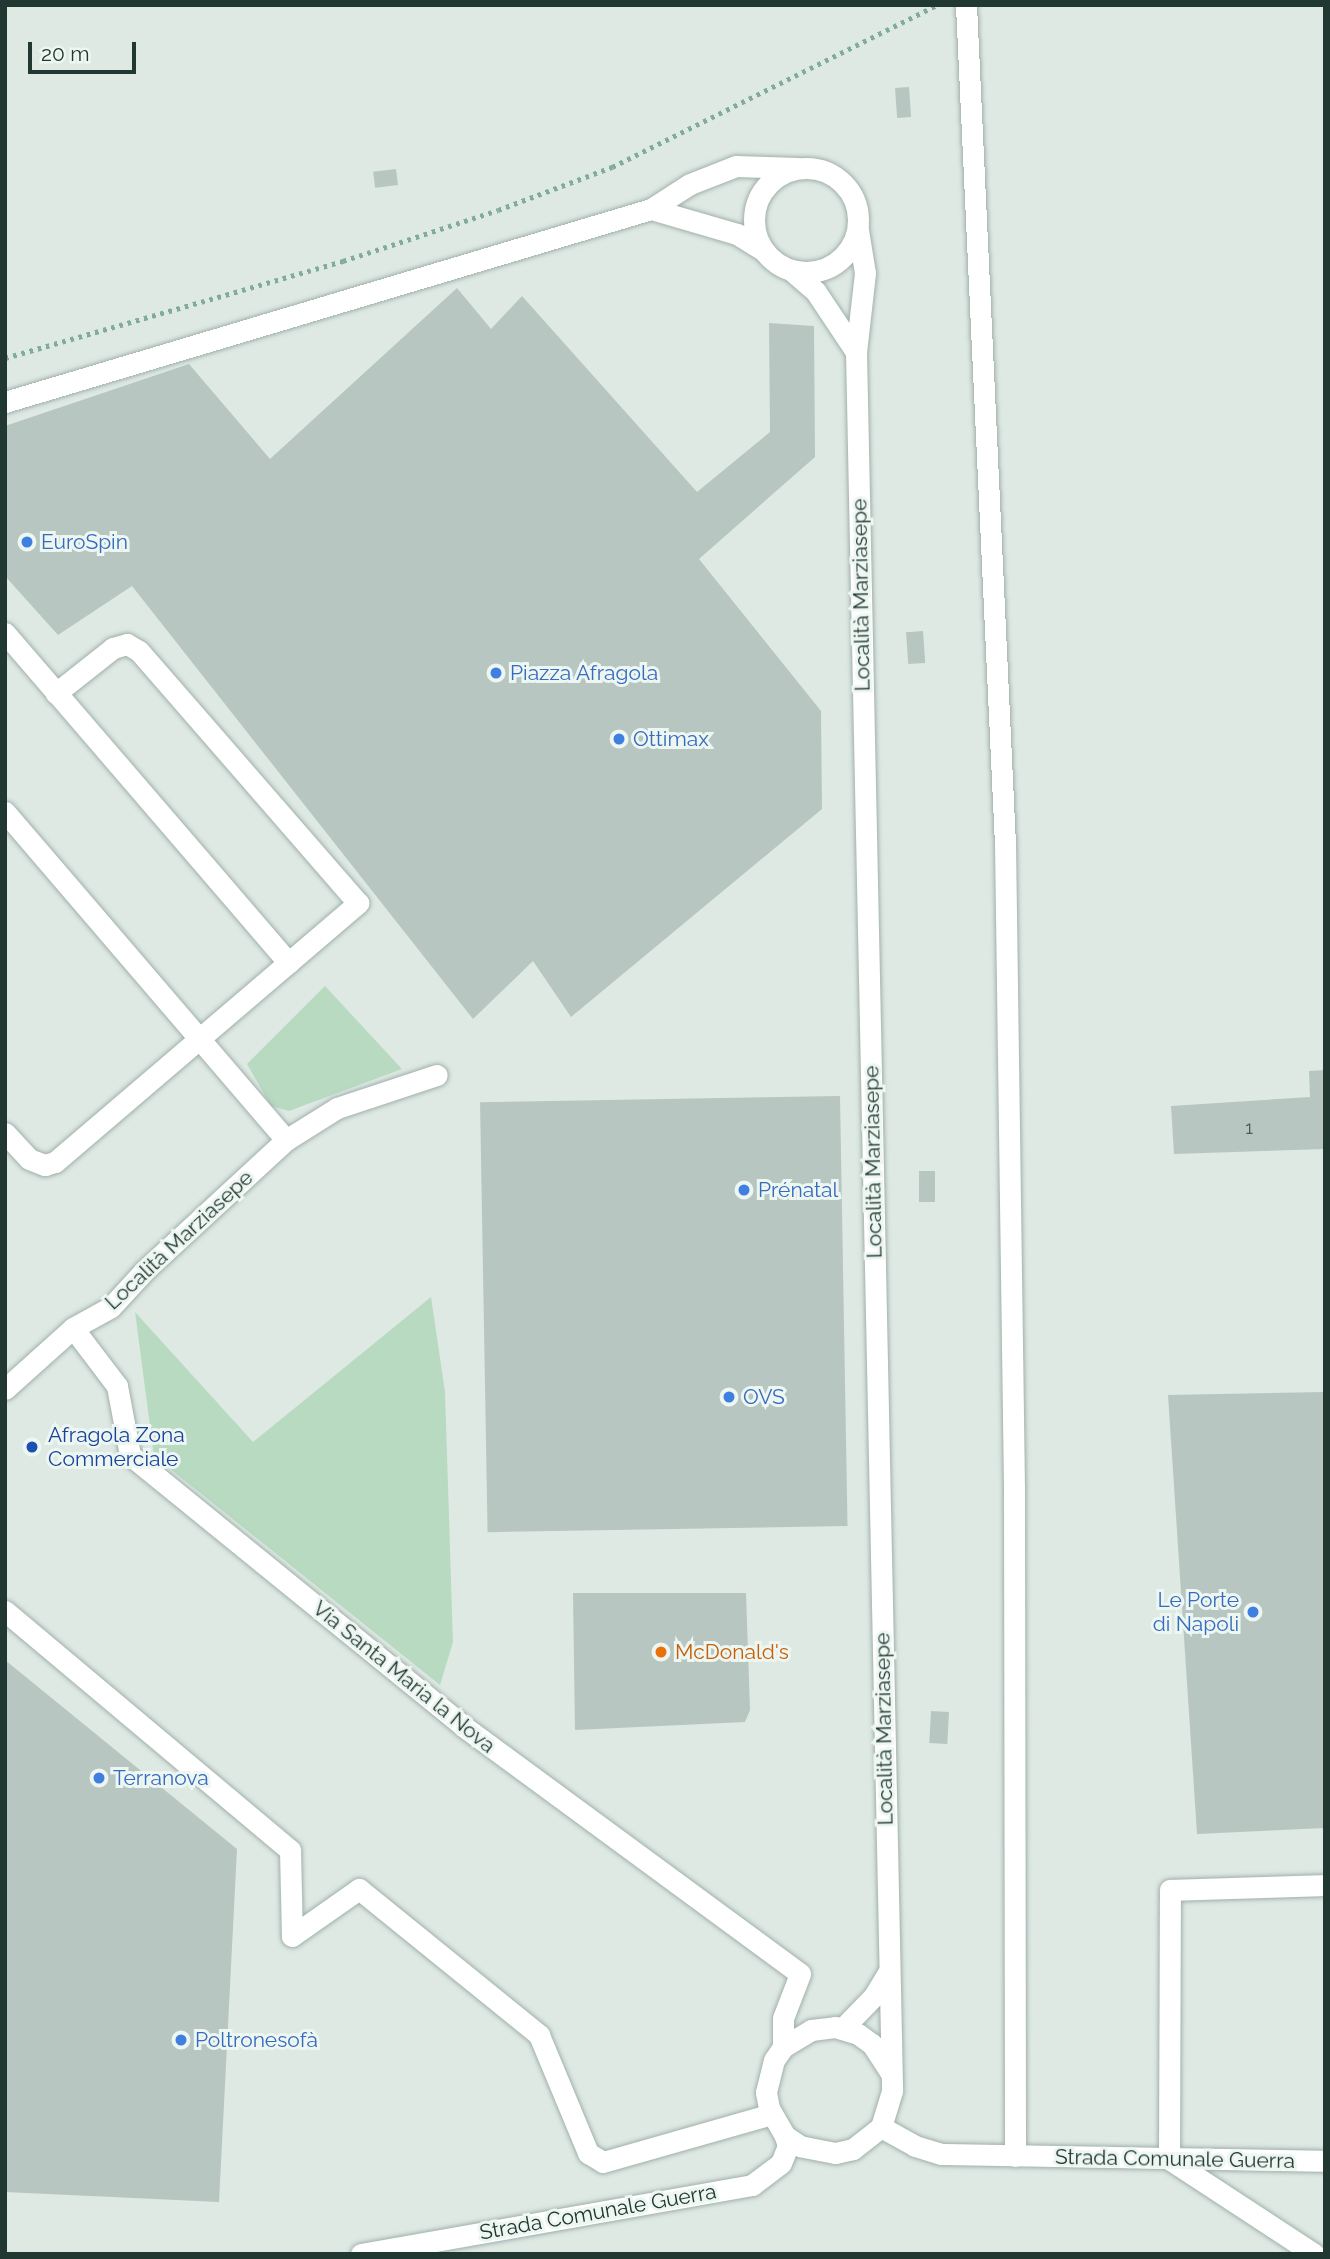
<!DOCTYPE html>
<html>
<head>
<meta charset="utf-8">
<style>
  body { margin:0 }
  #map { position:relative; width:1330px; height:2259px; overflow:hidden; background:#dee9e4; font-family:Raleway,sans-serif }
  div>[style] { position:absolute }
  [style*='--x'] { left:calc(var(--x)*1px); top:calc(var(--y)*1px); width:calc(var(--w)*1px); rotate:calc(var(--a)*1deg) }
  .green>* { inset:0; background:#b8dac1 }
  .building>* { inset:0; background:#b7c6c0; transform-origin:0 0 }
  .path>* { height:4.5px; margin-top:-2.25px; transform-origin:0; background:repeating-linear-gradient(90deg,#80ab9e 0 3.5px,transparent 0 8.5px) }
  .roads { filter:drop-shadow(0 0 2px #a1b0ab) drop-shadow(0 0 2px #a1b0ab) }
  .minor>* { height:21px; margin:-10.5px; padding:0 10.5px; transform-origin:10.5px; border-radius:10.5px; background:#fff }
  .minor>.ring { margin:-10.5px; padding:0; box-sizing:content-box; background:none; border:21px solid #fff; border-radius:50% }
  .dots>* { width:19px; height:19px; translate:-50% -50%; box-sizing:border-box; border:4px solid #eef6f2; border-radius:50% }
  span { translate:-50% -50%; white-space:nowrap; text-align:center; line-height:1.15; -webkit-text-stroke:6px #eef6f2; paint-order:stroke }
  .number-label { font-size:18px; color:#465c55 }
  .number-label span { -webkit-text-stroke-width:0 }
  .shop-label { font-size:21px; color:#366cbe }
  .left { translate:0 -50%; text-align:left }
  .right { translate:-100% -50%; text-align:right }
  .street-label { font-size:21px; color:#203831 }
  .transit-label { font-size:21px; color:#164399 }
  .food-label { font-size:21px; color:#c56008 }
  .frame { position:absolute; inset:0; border:7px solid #203831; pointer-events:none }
  .scale { position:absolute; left:28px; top:42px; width:108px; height:32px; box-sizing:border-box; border:4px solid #203831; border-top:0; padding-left:9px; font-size:21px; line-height:24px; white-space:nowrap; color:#203831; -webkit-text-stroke:5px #eef6f2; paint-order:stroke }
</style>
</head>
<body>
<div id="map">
  <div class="green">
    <div style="clip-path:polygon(325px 986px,402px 1069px,289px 1111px,271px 1106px,247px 1064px)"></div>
    <div style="clip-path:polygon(431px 1297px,445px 1392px,453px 1642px,440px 1685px,154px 1456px,135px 1312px,253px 1442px)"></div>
  </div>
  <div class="building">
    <div style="left:909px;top:87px;width:30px;height:14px;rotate:86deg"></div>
    <div style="left:396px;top:169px;width:16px;height:23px;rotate:83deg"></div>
    <div style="clip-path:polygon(457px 288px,491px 329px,522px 296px,697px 492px,770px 432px,769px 323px,814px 326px,815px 457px,699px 559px,821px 711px,822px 809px,571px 1017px,533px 961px,473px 1019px,132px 586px,58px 635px,5px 576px,5px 426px,189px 364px,270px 459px)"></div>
    <div style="left:923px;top:631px;width:32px;height:17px;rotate:86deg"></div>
    <div style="clip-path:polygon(1325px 1070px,1325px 1149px,1174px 1154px,1171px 1106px,1310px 1097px,1309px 1071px)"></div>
    <div style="left:840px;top:1096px;width:430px;height:360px;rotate:89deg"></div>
    <div style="left:935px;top:1171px;width:31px;height:16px;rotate:90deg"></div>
    <div style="clip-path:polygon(1325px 1392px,1325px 1828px,1197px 1834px,1168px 1395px)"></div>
    <div style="clip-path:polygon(573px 1593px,746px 1593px,750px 1710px,745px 1722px,575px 1730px)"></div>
    <div style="clip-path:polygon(5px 1660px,237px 1849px,219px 2202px,5px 2192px)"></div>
    <div style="left:931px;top:1711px;width:18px;height:32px;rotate:3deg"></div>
  </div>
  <div class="path">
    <div style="--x:5;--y:358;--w:352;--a:-16"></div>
    <div style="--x:343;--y:261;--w:163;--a:-18.2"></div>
    <div style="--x:498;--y:210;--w:122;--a:-20.7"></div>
    <div style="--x:612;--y:167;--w:363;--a:-26.5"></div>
  </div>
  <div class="roads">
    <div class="minor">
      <div style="--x:966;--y:5;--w:839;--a:87.34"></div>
      <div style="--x:1005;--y:843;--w:644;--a:89.2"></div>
      <div style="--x:1014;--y:1487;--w:669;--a:89.91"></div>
      <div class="ring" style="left:754px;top:168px;width:83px;height:83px"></div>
      <div style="--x:651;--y:209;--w:90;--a:16.2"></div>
      <div style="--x:737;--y:234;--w:31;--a:32"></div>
      <div style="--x:858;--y:230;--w:44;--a:80.8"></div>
      <div style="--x:865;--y:273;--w:80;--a:96.5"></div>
      <div style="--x:856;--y:352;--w:1739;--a:88.81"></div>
      <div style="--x:892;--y:2091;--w:38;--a:107"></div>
      <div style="--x:881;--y:2127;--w:36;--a:142"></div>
      <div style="--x:853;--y:2149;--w:18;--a:167"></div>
      <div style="--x:835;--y:2153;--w:36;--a:-169"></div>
      <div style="--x:800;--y:2146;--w:18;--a:-146"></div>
      <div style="--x:785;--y:2136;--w:32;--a:-120"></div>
      <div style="--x:769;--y:2108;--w:16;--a:-101"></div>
      <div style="--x:766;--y:2092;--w:33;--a:-76"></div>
      <div style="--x:774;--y:2060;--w:16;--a:-55"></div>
      <div style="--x:783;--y:2047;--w:33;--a:-31"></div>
      <div style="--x:811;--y:2030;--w:24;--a:-7"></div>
      <div style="--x:835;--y:2027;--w:24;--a:17"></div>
      <div style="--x:858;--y:2034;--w:17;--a:36"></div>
      <div style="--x:872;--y:2044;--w:33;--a:57"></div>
      <div style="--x:791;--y:270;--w:33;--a:41"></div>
      <div style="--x:816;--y:292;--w:72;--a:56.3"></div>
      <div style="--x:5;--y:402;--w:674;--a:-16.63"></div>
      <div style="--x:651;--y:209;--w:46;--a:-32.7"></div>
      <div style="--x:690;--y:184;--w:49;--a:-21.4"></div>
      <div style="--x:736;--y:166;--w:61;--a:1.9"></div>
      <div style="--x:5;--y:633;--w:435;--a:49.3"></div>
      <div style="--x:5;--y:812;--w:432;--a:49.4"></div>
      <div style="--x:5;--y:1133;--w:35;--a:47"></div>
      <div style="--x:29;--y:1159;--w:17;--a:21"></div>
      <div style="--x:45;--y:1165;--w:10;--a:-17"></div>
      <div style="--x:55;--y:1162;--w:399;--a:-40.5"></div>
      <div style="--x:358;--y:903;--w:334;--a:-131"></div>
      <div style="--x:139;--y:651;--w:14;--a:-150"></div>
      <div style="--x:127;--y:644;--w:15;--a:164"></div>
      <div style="--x:113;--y:648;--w:73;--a:141.7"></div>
      <div style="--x:73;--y:1328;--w:73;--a:52.8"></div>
      <div style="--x:117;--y:1386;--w:70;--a:79.3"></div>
      <div style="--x:130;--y:1455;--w:429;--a:39.1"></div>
      <div style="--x:463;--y:1726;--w:418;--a:36.3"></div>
      <div style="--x:800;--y:1974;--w:47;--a:111.1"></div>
      <div style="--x:783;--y:2018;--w:29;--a:90"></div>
      <div style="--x:5;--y:1389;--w:91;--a:-41.9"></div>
      <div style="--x:73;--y:1328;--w:43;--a:-28.9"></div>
      <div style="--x:111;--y:1307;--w:50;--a:-47.4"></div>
      <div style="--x:145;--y:1270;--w:192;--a:-42.7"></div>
      <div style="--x:286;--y:1140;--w:60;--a:-32.1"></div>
      <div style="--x:337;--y:1108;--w:105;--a:-18.3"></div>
      <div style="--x:5;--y:1611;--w:372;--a:40"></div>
      <div style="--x:290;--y:1850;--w:86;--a:88.7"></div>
      <div style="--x:292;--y:1936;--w:82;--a:-35"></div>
      <div style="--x:359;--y:1889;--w:232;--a:39"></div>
      <div style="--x:539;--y:2035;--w:128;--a:67.4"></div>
      <div style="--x:588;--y:2153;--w:17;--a:31"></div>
      <div style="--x:603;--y:2162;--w:175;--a:-15.9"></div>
      <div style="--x:842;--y:2029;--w:46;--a:-45.9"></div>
      <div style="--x:874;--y:1996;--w:27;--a:-59"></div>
      <div style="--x:881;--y:2127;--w:39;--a:29"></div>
      <div style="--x:915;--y:2146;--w:27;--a:17"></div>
      <div style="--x:941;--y:2154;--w:384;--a:1"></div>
      <div style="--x:1169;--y:2159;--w:269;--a:-89.8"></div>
      <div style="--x:1170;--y:1890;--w:155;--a:-1.8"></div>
      <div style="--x:1169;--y:2159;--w:173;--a:33.2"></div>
      <div style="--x:361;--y:2254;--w:397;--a:-10"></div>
      <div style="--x:752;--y:2185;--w:36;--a:-37"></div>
      <div style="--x:781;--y:2163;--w:18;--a:-68"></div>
      <div style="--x:788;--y:2146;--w:10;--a:-107"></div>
    </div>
  </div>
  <div class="dots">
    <div style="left:27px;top:542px;background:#3f7fe0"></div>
    <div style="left:496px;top:673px;background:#3f7fe0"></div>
    <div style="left:619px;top:739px;background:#3f7fe0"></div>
    <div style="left:744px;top:1190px;background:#3f7fe0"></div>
    <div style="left:729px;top:1397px;background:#3f7fe0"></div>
    <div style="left:32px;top:1447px;background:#1a4fb4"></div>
    <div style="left:1253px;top:1612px;background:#3f7fe0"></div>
    <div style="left:661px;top:1652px;background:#e8710a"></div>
    <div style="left:99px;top:1778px;background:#3f7fe0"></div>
    <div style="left:181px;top:2040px;background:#3f7fe0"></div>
  </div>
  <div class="number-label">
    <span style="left:1249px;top:1128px">1</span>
  </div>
  <div class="shop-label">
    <span class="left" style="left:41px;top:542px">EuroSpin</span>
    <span class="left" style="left:510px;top:673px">Piazza Afragola</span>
    <span class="left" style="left:633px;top:739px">Ottimax</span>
    <span class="left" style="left:758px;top:1190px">Prénatal</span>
    <span class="left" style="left:743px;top:1397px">OVS</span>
    <span class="right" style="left:1239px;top:1612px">Le Porte<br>di Napoli</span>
    <span class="left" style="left:113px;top:1778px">Terranova</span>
    <span class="left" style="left:195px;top:2040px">Poltronesofà</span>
  </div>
  <div class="street-label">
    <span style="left:861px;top:595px;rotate:-91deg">Località Marziasepe</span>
    <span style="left:873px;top:1162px;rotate:-91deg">Località Marziasepe</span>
    <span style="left:179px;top:1240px;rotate:-43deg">Località Marziasepe</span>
    <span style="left:404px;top:1677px;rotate:39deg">Via Santa Maria la Nova</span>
    <span style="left:884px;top:1729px;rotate:-91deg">Località Marziasepe</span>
    <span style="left:1175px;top:2159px;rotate:1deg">Strada Comunale Guerra</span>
    <span style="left:598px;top:2212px;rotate:-10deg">Strada Comunale Guerra</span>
  </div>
  <div class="transit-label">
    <span class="left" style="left:48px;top:1447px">Afragola Zona<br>Commerciale</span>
  </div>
  <div class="food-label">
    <span class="left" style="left:675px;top:1652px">McDonald's</span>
  </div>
  <div class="frame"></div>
  <div class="scale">20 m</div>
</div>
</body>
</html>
